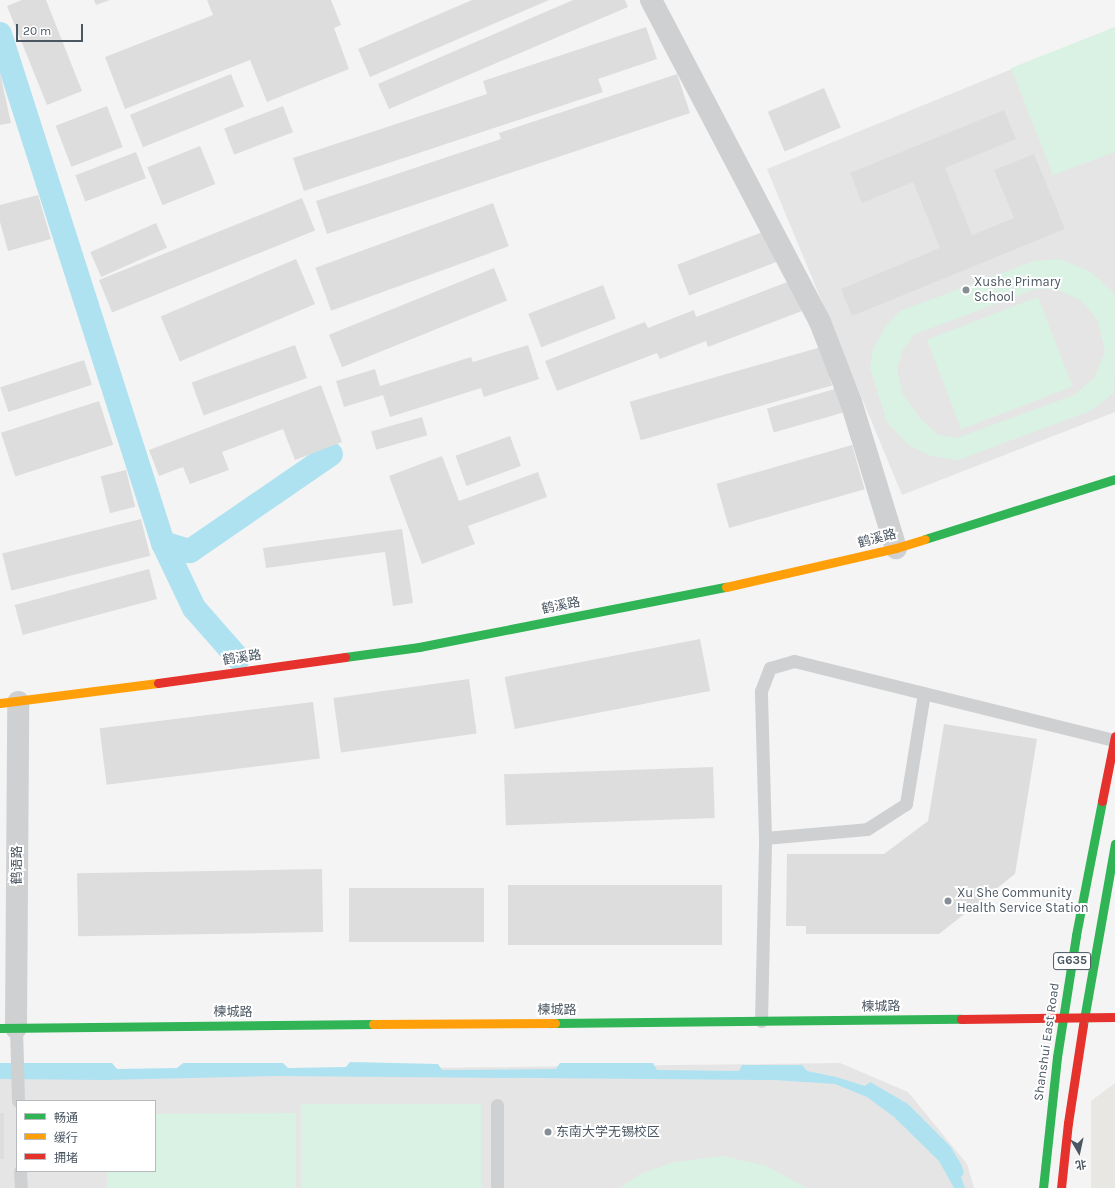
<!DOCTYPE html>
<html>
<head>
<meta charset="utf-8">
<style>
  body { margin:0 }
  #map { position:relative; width:1115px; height:1188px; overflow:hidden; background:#f4f4f4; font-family:Karla,"Noto Sans SC",sans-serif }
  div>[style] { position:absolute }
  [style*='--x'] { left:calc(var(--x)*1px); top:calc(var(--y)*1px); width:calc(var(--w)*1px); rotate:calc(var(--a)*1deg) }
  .commercial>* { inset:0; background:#e8e7e3 }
  .education>* { inset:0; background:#e6e5e6 }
  .green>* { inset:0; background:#d9f2e3; transform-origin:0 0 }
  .water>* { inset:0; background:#aee2f0 }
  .canal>* { height:24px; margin:-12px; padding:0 12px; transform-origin:12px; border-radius:12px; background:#aee2f0 }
  .building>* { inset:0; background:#ddddde; transform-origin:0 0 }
  .lane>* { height:13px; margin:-6.5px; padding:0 6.5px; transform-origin:6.5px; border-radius:6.5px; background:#ced0d2 }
  .street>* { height:22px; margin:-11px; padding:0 11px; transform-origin:11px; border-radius:11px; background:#ced0d2 }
  .fast>* { height:9px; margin:-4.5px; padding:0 4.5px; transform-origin:4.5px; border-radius:4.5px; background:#30b455 }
  .slow>* { height:9px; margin:-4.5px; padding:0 4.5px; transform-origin:4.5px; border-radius:4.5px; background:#ff9f0a }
  .jam>* { height:9px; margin:-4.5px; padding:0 4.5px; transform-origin:4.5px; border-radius:4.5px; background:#e5322d }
  .dots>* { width:11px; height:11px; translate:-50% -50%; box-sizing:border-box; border:2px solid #fff; border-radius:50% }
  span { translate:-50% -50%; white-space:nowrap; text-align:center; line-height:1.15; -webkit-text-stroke:4px #fff; paint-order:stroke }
  .shield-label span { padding:1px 3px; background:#fff; border:1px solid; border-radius:3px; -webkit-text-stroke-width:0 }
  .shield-label { font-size:12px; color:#4a5661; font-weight:700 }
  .poi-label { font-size:13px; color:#4a5661 }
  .left { translate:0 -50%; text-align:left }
  .street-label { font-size:13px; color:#4a5661 }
  .legend { position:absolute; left:16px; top:1100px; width:140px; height:72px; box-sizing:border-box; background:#fff; border:1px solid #b7bbc0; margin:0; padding:5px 7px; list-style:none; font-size:12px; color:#4a5661 }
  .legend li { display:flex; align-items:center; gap:8px; height:20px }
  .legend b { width:20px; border:1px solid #b7bbc0 }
  .north { position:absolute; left:1059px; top:1132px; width:40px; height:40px; -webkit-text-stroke:3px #fff; paint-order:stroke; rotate:171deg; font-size:11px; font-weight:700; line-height:16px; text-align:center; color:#4a5661 }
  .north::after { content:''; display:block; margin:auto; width:14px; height:18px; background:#4a5661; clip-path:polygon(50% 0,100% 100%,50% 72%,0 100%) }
  .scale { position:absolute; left:16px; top:24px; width:67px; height:18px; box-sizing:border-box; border:2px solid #4a5661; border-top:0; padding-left:5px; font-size:12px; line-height:14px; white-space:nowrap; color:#4a5661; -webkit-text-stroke:3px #fff; paint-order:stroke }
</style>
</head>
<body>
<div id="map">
  <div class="commercial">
    <div style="clip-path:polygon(1115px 1083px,1115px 1188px,1091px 1188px,1091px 1101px)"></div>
  </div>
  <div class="education">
    <div style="clip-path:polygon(1115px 27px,1115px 412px,902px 495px,767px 169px)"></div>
    <div style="clip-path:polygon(evenodd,840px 1063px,908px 1092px,967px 1164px,974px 1188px,0 1188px,0 1073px,840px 1063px,17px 1101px,155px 1101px,155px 1171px,17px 1171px,17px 1101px)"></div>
  </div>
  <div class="green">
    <div style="clip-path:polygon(1115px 27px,1115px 152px,1053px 175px,1011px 68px)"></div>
    <div style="clip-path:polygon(evenodd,1060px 259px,1089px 271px,1112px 291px,1115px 297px,1114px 393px,1090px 411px,958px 460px,931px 456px,909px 445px,887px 422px,870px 368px,873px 349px,886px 326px,900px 311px,1034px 261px,1060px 259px,1035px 289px,1056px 289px,1082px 301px,1098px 321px,1105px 352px,1094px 378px,1074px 395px,957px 438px,938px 435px,919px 417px,903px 395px,897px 369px,902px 351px,915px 334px,1035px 289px)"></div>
    <div style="left:1038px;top:297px;width:96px;height:119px;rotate:69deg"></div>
    <div style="left:301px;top:1104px;width:180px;height:84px"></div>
    <div style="clip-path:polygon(296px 1113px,296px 1188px,107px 1188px,107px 1171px,155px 1171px,155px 1114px)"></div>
    <div style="clip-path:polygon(723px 1156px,767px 1166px,807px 1188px,620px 1188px,640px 1174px,674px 1162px)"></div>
  </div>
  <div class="water">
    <div style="clip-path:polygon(350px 1062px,438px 1064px,442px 1070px,556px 1069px,560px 1063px,653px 1063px,657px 1070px,739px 1071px,742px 1065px,802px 1065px,807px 1071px,836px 1077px,865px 1086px,870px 1082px,908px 1104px,950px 1146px,961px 1164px,964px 1173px,961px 1177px,965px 1188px,954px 1188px,939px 1161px,894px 1117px,867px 1097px,835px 1084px,774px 1080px,275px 1076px,104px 1080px,0 1079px,0 1063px,112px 1063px,117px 1069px,177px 1068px,183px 1063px,283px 1063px,288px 1068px,346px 1067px)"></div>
  </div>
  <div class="canal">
    <div style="--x:0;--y:34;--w:534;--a:72.24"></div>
    <div style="--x:163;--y:543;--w:28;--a:17"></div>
    <div style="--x:190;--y:551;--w:171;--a:-34.5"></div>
    <div style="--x:163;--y:543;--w:72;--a:64.5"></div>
    <div style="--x:194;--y:608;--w:67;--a:48.7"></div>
  </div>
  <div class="building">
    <div style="clip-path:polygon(22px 0,46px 0,82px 91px,47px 105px,7px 6px)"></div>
    <div style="clip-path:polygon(94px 0,110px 0,96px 5px)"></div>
    <div style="clip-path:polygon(207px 0,331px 0,341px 25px,334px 28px,349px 69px,267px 102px,250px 60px,125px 109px,105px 57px,213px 15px)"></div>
    <div style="clip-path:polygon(472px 0,549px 0,370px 77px,358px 49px)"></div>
    <div style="clip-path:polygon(573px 0,625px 0,628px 7px,389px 109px,378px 84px)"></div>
    <div style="clip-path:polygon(646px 27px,657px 59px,598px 79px,603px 92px,304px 191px,293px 158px,487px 94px,483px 81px)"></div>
    <div style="clip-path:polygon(0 73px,11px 123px,0 125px)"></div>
    <div style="left:231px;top:74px;width:35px;height:109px;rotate:68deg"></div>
    <div style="clip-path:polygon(677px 74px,690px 113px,327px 234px,316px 201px,501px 139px,499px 133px)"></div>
    <div style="left:824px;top:88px;width:43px;height:61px;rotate:67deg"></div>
    <div style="left:107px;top:106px;width:44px;height:55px;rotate:69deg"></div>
    <div style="left:283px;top:106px;width:28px;height:63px;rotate:69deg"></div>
    <div style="clip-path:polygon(1004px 110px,1016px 139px,945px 168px,972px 235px,1014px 218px,994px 170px,1034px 154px,1065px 229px,852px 316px,841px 289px,940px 248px,913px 182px,862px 203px,850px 173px)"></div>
    <div style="left:200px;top:146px;width:41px;height:57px;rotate:68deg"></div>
    <div style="left:136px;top:152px;width:28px;height:65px;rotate:69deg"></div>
    <div style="clip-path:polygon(38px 195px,51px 239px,8px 251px,0 222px,0 205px)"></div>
    <div style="left:302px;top:198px;width:35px;height:219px;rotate:68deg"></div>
    <div style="left:493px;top:203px;width:46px;height:189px;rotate:70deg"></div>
    <div style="left:156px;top:223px;width:27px;height:72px;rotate:66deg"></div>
    <div style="left:765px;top:231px;width:33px;height:94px;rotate:69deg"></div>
    <div style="left:296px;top:259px;width:49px;height:147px;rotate:67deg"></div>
    <div style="left:494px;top:268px;width:35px;height:178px;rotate:68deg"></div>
    <div style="clip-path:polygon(790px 281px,802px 311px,708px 347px,706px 341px,660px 359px,657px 353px,557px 391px,545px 361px,645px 322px,648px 328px,694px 310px,696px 317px)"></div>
    <div style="left:603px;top:285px;width:36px;height:80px;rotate:69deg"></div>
    <div style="left:295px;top:345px;width:35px;height:110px;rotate:70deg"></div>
    <div style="clip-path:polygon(528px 345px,539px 379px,484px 397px,481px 388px,390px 417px,383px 395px,344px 407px,336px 381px,375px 369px,380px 386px,471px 357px,473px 362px)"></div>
    <div style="left:821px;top:347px;width:40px;height:199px;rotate:74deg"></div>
    <div style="left:84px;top:360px;width:26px;height:88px;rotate:72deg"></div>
    <div style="clip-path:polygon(321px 385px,342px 442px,295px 460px,283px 429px,222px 452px,229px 470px,190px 484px,183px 467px,159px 476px,149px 450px)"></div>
    <div style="left:838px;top:388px;width:25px;height:74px;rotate:74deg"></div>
    <div style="left:99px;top:401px;width:46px;height:103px;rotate:72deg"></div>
    <div style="left:422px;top:417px;width:19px;height:53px;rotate:74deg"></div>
    <div style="left:510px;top:436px;width:32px;height:58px;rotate:70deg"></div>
    <div style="left:852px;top:445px;width:46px;height:141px;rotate:74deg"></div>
    <div style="clip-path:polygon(442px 456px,459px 501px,538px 472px,547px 497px,468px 526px,475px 544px,422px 564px,389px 476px)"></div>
    <div style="left:126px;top:470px;width:38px;height:26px;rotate:76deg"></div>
    <div style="left:141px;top:519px;width:38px;height:143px;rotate:76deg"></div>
    <div style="clip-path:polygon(402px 529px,413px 603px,393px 606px,385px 552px,266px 568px,263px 548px)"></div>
    <div style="left:149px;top:569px;width:31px;height:139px;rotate:75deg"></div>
    <div style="left:700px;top:639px;width:53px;height:199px;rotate:79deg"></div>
    <div style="left:469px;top:679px;width:55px;height:137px;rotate:82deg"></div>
    <div style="left:313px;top:702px;width:57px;height:215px;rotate:83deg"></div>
    <div style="clip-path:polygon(944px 724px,1037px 739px,1015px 874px,939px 934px,806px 934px,806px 926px,786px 926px,787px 854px,884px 854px,928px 821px)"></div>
    <div style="left:713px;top:767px;width:51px;height:209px;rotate:88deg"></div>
    <div style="left:322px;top:869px;width:63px;height:245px;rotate:89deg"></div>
    <div style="left:722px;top:885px;width:60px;height:214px;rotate:90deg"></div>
    <div style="left:484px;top:888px;width:54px;height:135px;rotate:90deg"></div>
    <div style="left:0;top:1113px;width:4px;height:46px"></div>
  </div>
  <div class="lane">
    <div style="--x:765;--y:838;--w:102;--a:-5"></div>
    <div style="--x:867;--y:829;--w:46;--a:-32.7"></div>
    <div style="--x:906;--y:804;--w:112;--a:-80.8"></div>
    <div style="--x:761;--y:1021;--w:183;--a:-88.7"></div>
    <div style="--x:765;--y:838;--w:147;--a:-91.6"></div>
    <div style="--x:761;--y:691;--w:25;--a:-69"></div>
    <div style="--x:770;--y:668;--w:25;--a:-16"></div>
    <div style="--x:794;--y:661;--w:330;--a:13.9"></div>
    <div style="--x:16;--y:1028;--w:73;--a:88.4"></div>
    <div style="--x:497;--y:1105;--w:83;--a:90"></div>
    <div style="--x:20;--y:1171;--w:17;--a:87"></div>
  </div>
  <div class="street">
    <div style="--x:651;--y:0;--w:364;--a:62.3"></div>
    <div style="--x:820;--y:322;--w:86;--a:68.8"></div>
    <div style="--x:851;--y:402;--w:153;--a:72.9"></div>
    <div style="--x:16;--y:1028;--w:326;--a:-89.6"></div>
  </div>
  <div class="fast">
    <div style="--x:925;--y:539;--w:199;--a:-17.5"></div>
    <div style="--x:345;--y:657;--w:75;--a:-7.7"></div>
    <div style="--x:419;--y:647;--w:313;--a:-11.1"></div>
    <div style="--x:555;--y:1023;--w:406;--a:-0.6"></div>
    <div style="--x:1083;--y:1025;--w:184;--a:-80"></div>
    <div style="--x:0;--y:1028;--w:373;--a:-0.6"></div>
    <div style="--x:1043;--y:1188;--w:132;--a:-83.9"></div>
    <div style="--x:1057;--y:1057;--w:123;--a:-81.1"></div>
    <div style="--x:1076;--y:935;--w:136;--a:-79"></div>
  </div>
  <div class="slow">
    <div style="--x:726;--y:587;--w:174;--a:-12.9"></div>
    <div style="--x:896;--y:548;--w:30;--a:-17"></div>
    <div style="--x:0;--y:703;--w:159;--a:-7.2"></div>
    <div style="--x:373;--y:1024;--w:182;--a:-0.3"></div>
  </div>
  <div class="jam">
    <div style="--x:158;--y:683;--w:189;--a:-7.9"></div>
    <div style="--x:1102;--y:801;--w:66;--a:-78.7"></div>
    <div style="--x:961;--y:1019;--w:154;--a:-0.7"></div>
    <div style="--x:1061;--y:1188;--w:65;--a:-83.9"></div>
    <div style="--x:1068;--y:1123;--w:99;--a:-81.3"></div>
  </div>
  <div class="dots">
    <div style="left:966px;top:290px;background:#868d94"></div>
    <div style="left:948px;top:901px;background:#868d94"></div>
    <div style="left:548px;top:1132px;background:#868d94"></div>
  </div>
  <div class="shield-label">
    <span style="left:1072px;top:961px">G635</span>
  </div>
  <div class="poi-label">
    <span class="left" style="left:974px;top:290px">Xushe Primary<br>School</span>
    <span class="left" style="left:957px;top:901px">Xu She Community<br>Health Service Station</span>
    <span class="left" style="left:556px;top:1132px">东南大学无锡校区</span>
  </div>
  <div class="street-label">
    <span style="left:877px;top:539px;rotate:-14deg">鹤溪路</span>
    <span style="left:561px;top:606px;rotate:-11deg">鹤溪路</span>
    <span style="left:242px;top:658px;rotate:-8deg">鹤溪路</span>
    <span style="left:17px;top:865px;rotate:-90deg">鹤语路</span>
    <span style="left:881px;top:1007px;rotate:-1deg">楝城路</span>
    <span style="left:557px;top:1010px">楝城路</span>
    <span style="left:233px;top:1012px">楝城路</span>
    <span style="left:1047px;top:1042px;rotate:-82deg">Shanshui East Road</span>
  </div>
  <ul class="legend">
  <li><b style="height:5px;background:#30b455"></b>畅通</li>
  <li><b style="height:5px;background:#ff9f0a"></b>缓行</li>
  <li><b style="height:5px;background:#e5322d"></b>拥堵</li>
  </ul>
  <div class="north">北</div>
  <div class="scale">20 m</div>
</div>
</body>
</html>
